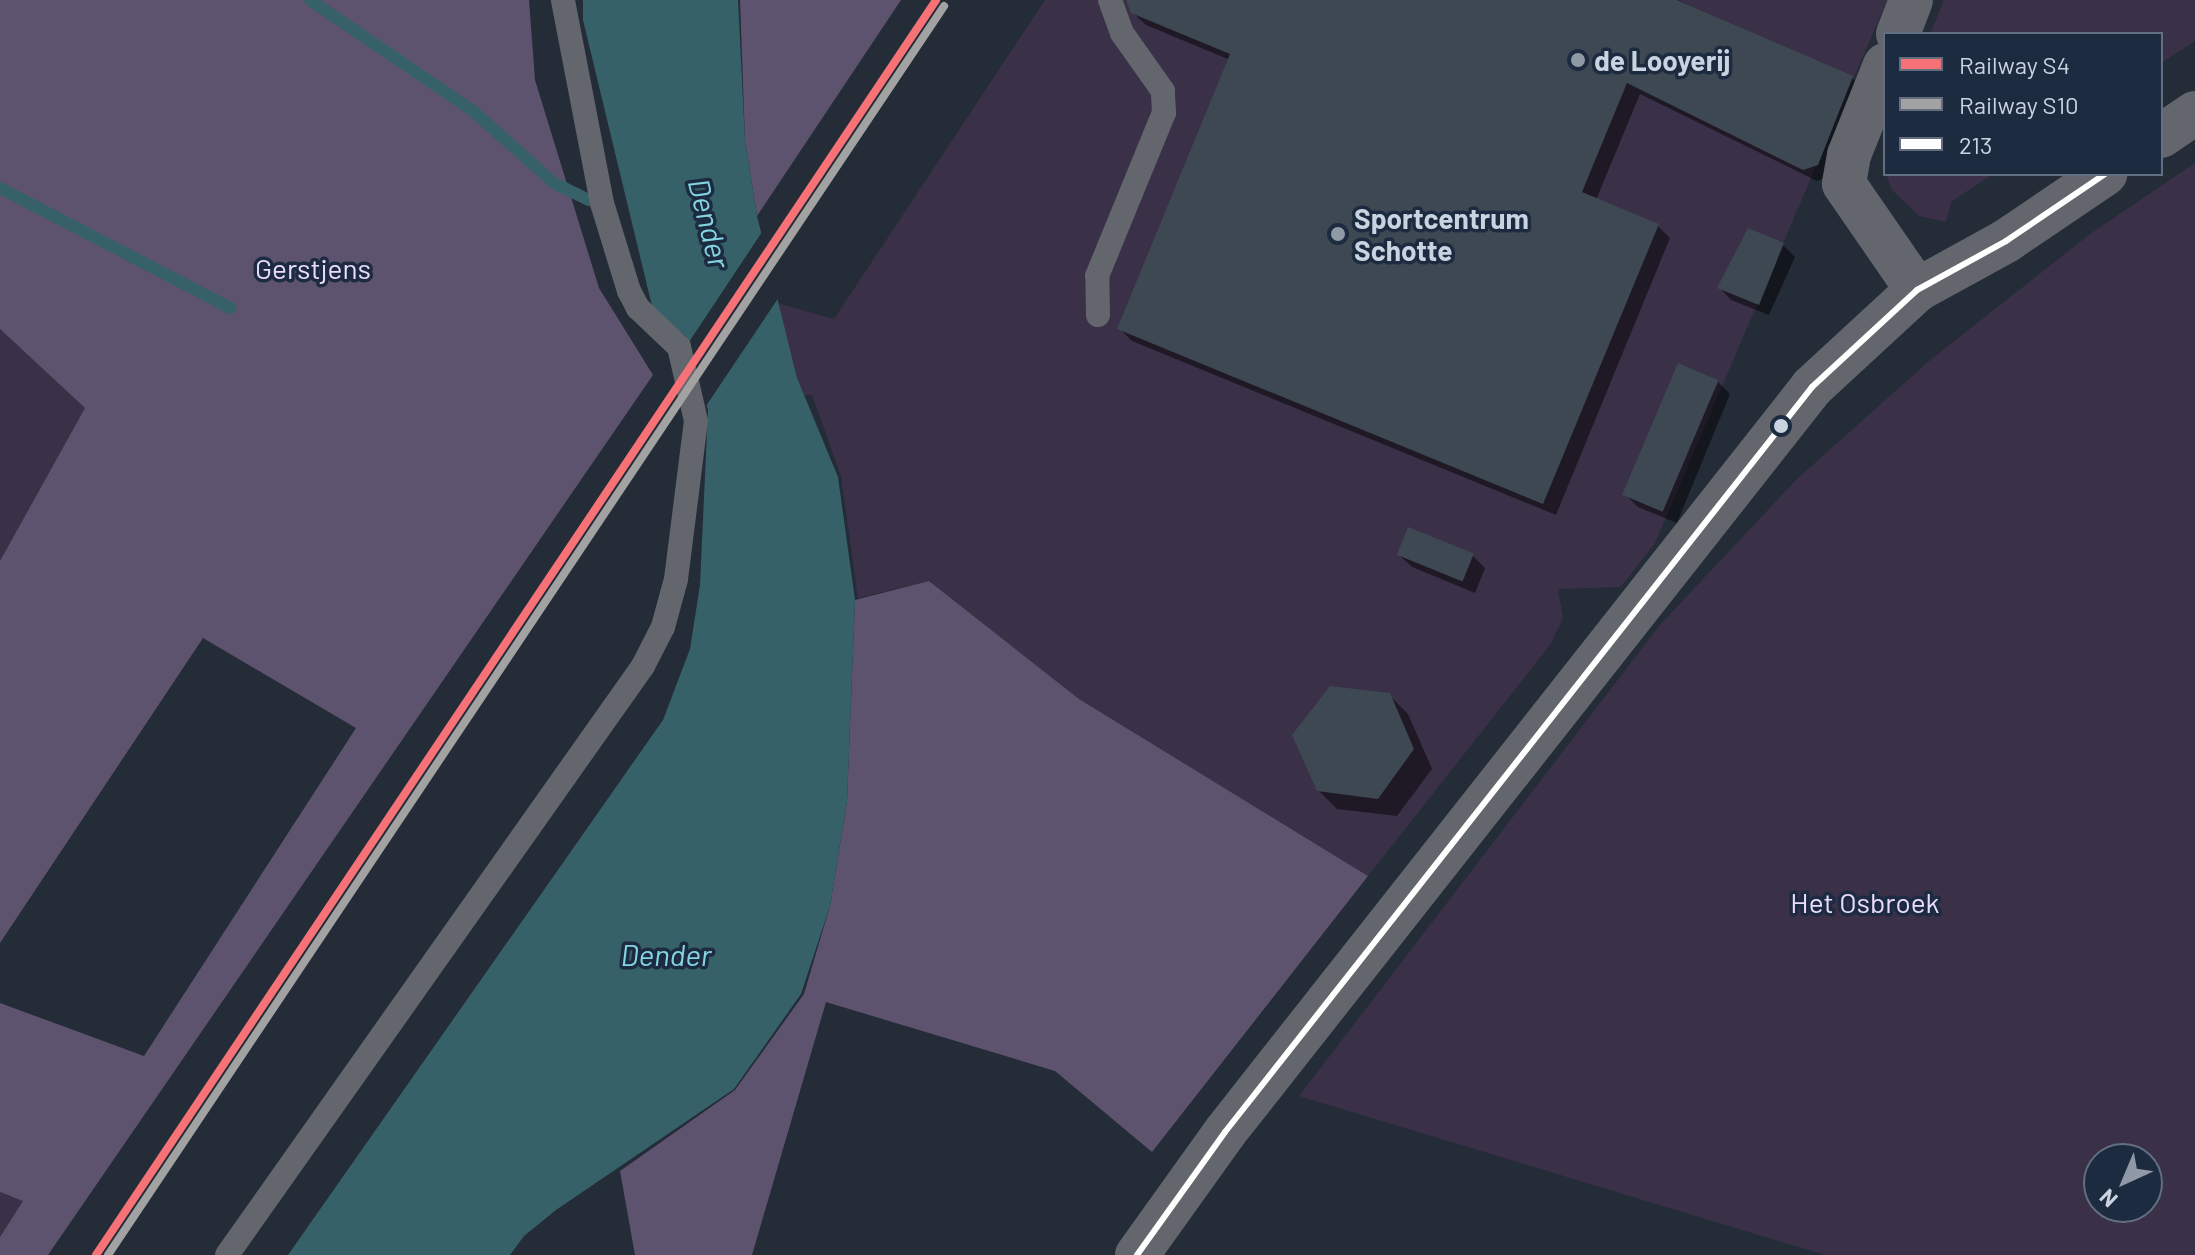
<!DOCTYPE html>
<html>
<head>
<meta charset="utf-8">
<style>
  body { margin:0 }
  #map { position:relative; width:2195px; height:1255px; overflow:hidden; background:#242c38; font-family:Barlow,sans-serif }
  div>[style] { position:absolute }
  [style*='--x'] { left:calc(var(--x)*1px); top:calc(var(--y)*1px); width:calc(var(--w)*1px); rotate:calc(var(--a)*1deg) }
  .green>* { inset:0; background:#3a3048 }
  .forest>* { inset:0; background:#5e536f }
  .water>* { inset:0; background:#376168 }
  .pier>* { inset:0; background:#242c38 }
  .shadow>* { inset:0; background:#0007 }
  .stream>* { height:12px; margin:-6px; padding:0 6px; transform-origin:6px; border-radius:6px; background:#376168 }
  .building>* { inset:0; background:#3e4852; transform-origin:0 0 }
  .service>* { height:24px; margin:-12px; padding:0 12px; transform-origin:12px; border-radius:12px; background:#63666d }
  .minor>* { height:44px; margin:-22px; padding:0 22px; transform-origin:22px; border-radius:22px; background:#63666d }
  .bus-1>* { height:6px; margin:-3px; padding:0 3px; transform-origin:3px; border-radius:3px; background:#fff }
  .rail-1>* { height:8px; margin:-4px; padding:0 4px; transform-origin:4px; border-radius:4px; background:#f77276 }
  .rail-2>* { height:8px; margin:-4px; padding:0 4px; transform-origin:4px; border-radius:4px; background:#a2a2a2 }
  .dots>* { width:22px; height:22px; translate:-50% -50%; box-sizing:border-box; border:4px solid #1c2b40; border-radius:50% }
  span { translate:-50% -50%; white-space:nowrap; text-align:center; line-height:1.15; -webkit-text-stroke:7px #1c2b40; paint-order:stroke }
  .poi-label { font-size:28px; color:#cad4e1; font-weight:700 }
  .left { translate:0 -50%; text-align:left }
  .park-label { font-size:28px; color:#ebdcfe }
  .water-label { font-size:30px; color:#84d4e1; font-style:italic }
  .legend { position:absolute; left:1883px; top:32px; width:280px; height:144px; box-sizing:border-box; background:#1c2b40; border:2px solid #626f80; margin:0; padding:10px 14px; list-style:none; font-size:24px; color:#cad4e1 }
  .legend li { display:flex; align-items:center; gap:16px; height:40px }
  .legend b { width:40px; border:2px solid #626f80 }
  .north { position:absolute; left:2083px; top:1143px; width:80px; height:80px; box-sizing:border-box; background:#1c2b40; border:2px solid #626f80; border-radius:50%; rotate:224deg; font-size:22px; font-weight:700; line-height:32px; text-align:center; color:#cad4e1 }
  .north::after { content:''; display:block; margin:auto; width:28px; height:36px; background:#9099a6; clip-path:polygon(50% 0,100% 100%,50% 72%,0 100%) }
</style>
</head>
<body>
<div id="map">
  <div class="green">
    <div style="clip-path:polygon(1045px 0,1887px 0,1655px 543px,1621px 587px,1558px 589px,1563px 618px,1550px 645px,1368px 876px,1079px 699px,929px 581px,858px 598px,841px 476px,812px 395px,803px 395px,797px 378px,777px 303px,834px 319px)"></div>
    <div style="clip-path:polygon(1944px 0,2195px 0,2195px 41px,2161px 63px,2161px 34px,1930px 34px)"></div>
    <div style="clip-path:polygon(evenodd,2195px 163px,2195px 1255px,1825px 1255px,1299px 1096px,1659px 626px,1797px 479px,1929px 361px,2090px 234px,2195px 163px,2099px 1159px,2147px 1159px,2147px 1207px,2099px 1207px,2099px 1159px)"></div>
    <div style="clip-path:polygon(1886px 174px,1993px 174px,1951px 202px,1946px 222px,1919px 216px,1892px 190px)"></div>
    <div style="clip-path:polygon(0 329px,85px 408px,0 561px)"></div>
    <div style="clip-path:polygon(0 1192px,24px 1201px,0 1237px)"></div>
  </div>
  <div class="forest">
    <div style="clip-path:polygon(0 0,529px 0,535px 80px,599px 288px,653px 375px,48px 1255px,0 1255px,0 1237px,23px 1201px,0 1192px,0 1003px,144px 1056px,356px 728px,203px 638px,0 943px,0 561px,85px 408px,0 329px)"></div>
    <div style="clip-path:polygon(740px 0,901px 0,757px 216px,745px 140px)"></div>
    <div style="clip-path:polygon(929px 581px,1079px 699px,1368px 876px,1152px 1152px,1055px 1071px,826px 1002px,752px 1255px,635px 1255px,620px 1171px,735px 1090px,804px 994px,830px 906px,847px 801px,855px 600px)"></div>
  </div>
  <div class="water">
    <div style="clip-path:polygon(583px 0,738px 0,745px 140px,757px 216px,797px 378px,838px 477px,855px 600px,847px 801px,830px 906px,801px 994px,734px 1089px,556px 1210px,524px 1236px,510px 1255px,288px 1255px,663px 720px,690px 649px,700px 585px,708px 410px,686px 337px,652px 306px,583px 20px)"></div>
  </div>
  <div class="pier">
    <div style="clip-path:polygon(764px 229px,779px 297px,704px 409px,685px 348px)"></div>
  </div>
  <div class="shadow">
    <div style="clip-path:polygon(1133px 0,1678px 0,1852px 78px,1864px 90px,1830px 177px,1817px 181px,1640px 94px,1596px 200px,1658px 226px,1670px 238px,1556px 515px,1132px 341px,1119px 328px,1230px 60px,1146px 25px,1132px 12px)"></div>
    <div style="clip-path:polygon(1783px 245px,1795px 257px,1769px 315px,1731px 300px,1719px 287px)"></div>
    <div style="clip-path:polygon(1718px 382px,1730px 394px,1677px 523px,1638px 507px,1625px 494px)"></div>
    <div style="clip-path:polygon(1399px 555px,1473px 556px,1485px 568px,1475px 593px,1412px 567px)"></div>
    <div style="clip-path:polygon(1389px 695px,1408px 714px,1432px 769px,1397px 816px,1337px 809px,1318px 790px)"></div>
  </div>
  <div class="stream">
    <div style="--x:310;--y:0;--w:196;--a:34.2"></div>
    <div style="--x:472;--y:110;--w:110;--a:41.7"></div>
    <div style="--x:554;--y:183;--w:39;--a:26"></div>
    <div style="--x:0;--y:188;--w:260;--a:27.5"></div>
  </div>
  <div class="building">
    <div style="clip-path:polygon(1126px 0,1677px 0,1853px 76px,1818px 165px,1803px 170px,1627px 83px,1582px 192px,1659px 224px,1543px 504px,1117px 329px,1230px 54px,1131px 13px)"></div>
    <div style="clip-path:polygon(1748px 228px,1784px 243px,1759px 305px,1717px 288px)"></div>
    <div style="left:1678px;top:363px;width:44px;height:143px;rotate:23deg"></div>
    <div style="left:1408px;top:527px;width:71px;height:30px;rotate:22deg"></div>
    <div style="clip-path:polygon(1330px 686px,1390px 693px,1414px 749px,1378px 799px,1317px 791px,1292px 735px)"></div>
  </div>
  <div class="service">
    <div style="--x:1098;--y:315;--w:39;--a:-91"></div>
    <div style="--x:1097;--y:276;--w:176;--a:-67.7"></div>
    <div style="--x:1164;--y:113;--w:22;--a:-93"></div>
    <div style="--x:1163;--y:91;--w:71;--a:-125.3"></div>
    <div style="--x:1122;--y:33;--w:35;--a:-110"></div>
    <div style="--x:227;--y:1255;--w:721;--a:-54.77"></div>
    <div style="--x:643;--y:666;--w:44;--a:-62.9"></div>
    <div style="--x:663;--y:627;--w:50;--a:-74.8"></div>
    <div style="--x:676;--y:579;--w:159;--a:-82.8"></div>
    <div style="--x:696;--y:421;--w:76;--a:-102.9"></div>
    <div style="--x:679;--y:347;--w:57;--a:-136.4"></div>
    <div style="--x:638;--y:308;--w:19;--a:-118"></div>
    <div style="--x:629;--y:291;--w:92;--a:-107.1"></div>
    <div style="--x:602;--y:203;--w:207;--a:-100.9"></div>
  </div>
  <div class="minor">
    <div style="--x:1898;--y:34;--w:36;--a:-69"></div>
    <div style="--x:1885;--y:65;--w:97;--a:111.8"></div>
    <div style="--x:1849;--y:155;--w:29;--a:100"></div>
    <div style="--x:1844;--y:184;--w:129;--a:55.4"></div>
    <div style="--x:2161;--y:136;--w:41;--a:-34.1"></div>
    <div style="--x:1137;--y:1255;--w:151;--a:-54.4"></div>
    <div style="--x:1225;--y:1132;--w:948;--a:-51.76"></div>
    <div style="--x:1812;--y:387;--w:143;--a:-42.7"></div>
    <div style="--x:1917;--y:290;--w:102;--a:-28.8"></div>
    <div style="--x:2006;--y:241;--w:120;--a:-34.1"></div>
  </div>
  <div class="bus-1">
    <div style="--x:1137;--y:1255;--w:151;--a:-54.4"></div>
    <div style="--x:1225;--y:1132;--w:948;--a:-51.76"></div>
    <div style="--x:1812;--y:387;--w:143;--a:-42.7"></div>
    <div style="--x:1917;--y:290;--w:102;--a:-28.8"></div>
    <div style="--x:2006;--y:241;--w:120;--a:-34.1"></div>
  </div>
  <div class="rail-1">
    <div style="--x:96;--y:1255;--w:1510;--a:-56.2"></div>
  </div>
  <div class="rail-2">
    <div style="--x:108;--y:1255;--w:1503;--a:-56.2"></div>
  </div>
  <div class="dots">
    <div style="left:1578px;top:60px;background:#9099a6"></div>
    <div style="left:1338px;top:234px;background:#9099a6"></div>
    <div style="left:1781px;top:426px;background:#cad4e1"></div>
  </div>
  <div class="poi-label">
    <span class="left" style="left:1594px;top:60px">de Looyerij</span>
    <span class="left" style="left:1354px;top:234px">Sportcentrum<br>Schotte</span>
  </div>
  <div class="park-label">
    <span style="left:313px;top:268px">Gerstjens</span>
    <span style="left:1865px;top:902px">Het Osbroek</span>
  </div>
  <div class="water-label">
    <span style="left:710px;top:223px;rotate:76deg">Dender</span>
    <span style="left:666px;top:954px">Dender</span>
  </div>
  <ul class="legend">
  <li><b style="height:10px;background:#f77276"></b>Railway S4</li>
  <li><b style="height:10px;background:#a2a2a2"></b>Railway S10</li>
  <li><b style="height:10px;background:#fff"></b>213</li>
  </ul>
  <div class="north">N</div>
</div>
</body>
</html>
